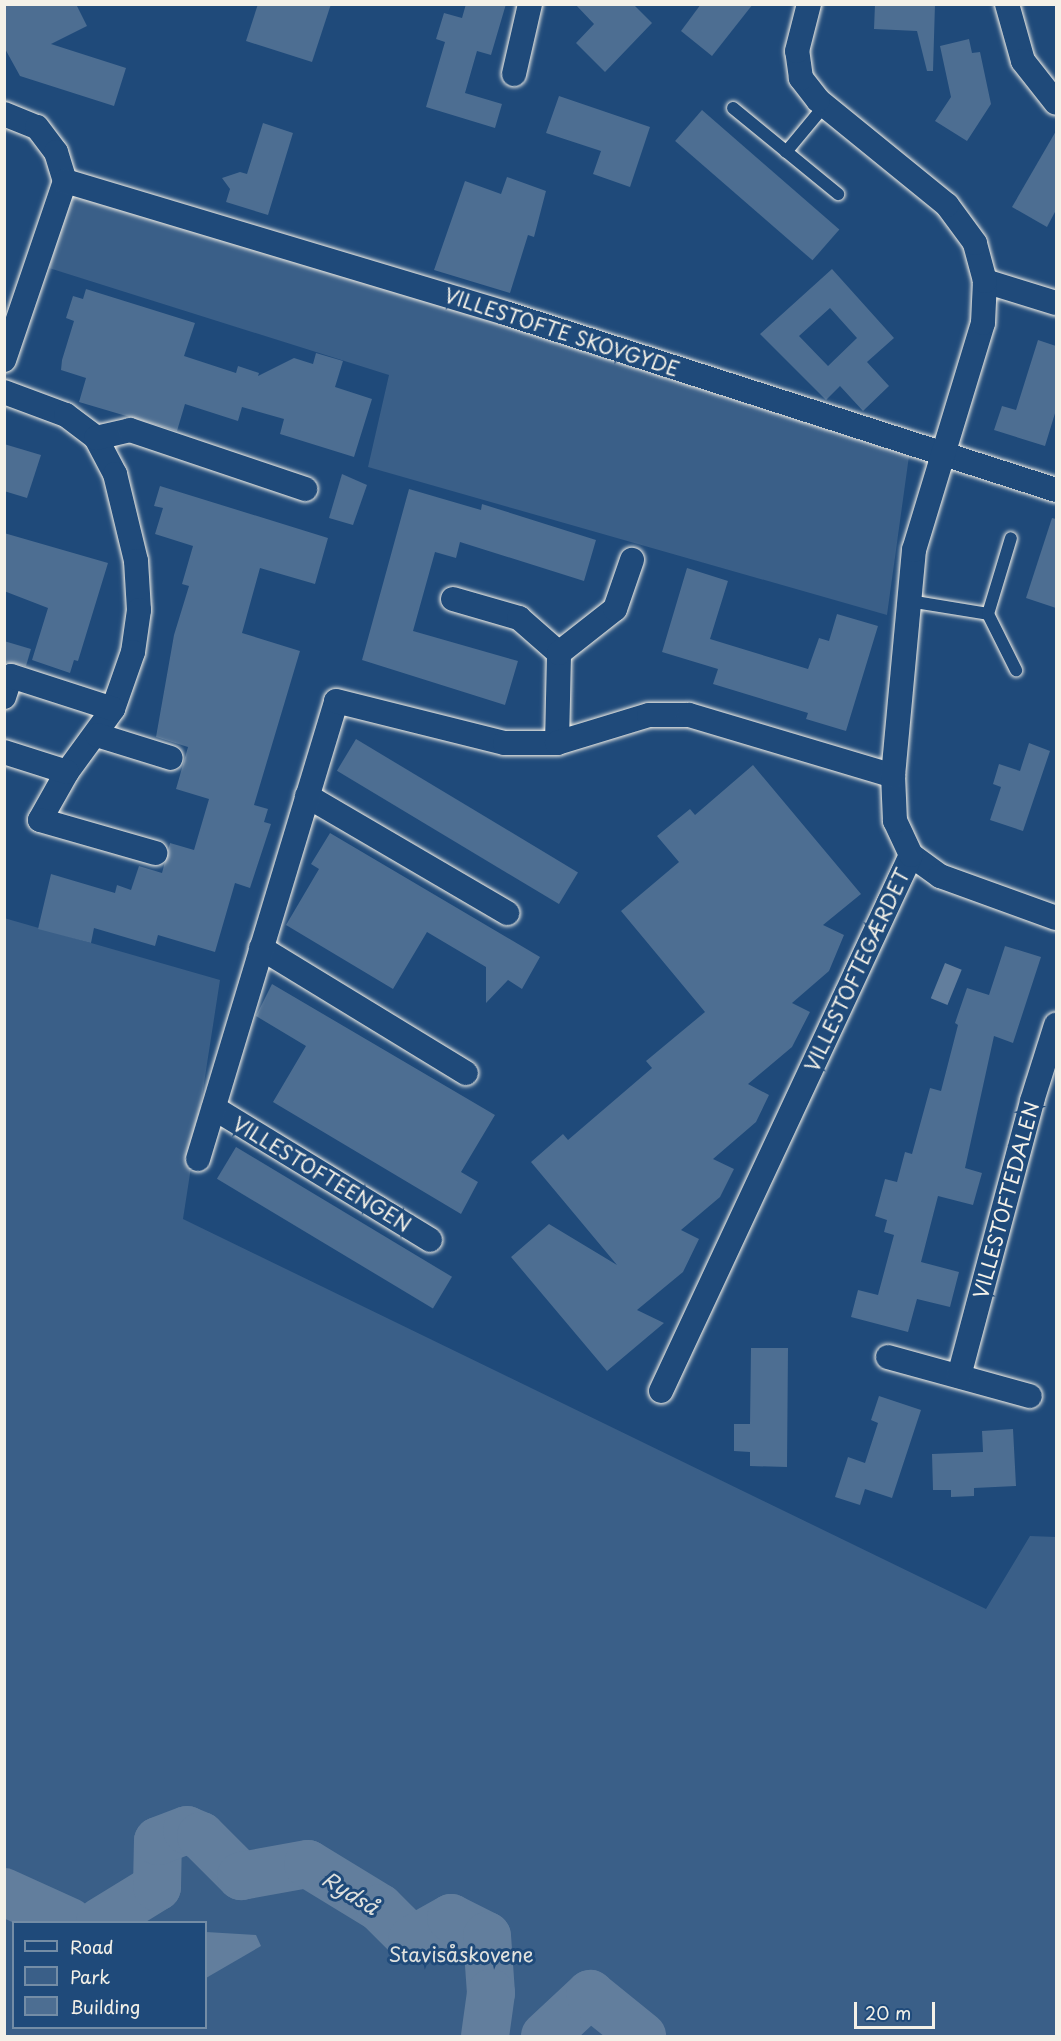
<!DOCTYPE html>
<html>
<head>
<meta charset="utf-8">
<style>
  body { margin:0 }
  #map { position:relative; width:1061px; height:2041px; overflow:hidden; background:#1f4a7a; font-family:"Playpen Sans",sans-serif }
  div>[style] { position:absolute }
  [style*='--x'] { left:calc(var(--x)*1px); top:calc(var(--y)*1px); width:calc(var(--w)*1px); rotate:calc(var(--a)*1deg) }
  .green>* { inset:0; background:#3a5f88 }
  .water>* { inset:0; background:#627e9d; transform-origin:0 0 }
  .river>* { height:48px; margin:-24px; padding:0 24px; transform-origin:24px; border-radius:24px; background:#627e9d }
  .building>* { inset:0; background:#4d6e92; transform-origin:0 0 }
  .roads { filter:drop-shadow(0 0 2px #f4f1e8) drop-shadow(0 0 2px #f4f1e8) }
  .lane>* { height:12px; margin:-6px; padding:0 6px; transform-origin:6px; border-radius:6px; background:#1f4a7a }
  .street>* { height:24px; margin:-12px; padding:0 12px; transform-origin:12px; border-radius:12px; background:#1f4a7a }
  span { translate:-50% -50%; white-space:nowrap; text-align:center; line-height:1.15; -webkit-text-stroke:6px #1f4a7a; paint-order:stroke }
  .street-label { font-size:20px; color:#f4f1e8 }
  .park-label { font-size:20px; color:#e1e2de }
  .water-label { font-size:21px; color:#dee0dd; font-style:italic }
  .frame { position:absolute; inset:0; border:6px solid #f4f1e8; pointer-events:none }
  .legend { position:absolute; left:12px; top:1921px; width:195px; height:108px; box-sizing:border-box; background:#1f4a7a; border:2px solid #748da6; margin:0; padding:8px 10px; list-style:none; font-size:18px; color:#f4f1e8 }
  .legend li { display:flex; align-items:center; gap:12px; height:30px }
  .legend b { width:30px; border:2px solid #748da6 }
  .scale { position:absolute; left:854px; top:2002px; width:81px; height:27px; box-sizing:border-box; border:3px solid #f4f1e8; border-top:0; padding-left:8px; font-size:18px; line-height:21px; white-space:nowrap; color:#f4f1e8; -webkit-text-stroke:4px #1f4a7a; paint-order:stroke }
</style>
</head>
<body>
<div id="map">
  <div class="green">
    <div style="clip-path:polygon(72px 192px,505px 325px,909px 456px,887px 615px,368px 467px,389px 375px,49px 268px)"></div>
    <div style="clip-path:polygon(evenodd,4px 918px,220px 980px,183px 1219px,986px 1609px,1030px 1536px,1056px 1537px,1056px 2036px,5px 2036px,4px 918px,14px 1922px,206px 1922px,206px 2028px,14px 2028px,14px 1922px)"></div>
  </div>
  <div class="water">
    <div style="left:945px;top:963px;width:18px;height:38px;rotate:22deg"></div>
    <div style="clip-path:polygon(206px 1932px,256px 1935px,261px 1946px,206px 1978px)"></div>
  </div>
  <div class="river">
    <div style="--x:4;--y:1892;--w:72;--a:24.4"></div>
    <div style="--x:100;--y:1922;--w:67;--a:-31.6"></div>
    <div style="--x:157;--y:1887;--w:46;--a:-88.8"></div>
    <div style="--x:158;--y:1841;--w:31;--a:-21"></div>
    <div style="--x:187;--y:1830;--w:15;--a:23"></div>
    <div style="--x:201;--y:1836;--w:57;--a:45"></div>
    <div style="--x:241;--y:1876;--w:68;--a:-10.2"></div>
    <div style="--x:308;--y:1864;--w:84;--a:31.4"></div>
    <div style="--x:380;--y:1908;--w:45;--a:45"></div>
    <div style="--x:412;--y:1940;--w:45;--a:-29.4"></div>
    <div style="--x:451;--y:1918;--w:40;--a:26.6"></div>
    <div style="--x:487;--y:1936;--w:57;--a:86"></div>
    <div style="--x:491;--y:1993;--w:43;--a:97.9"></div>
    <div style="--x:545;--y:2036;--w:62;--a:-43"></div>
    <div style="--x:590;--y:1994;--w:67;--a:38.9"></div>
  </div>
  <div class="building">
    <div style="clip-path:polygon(4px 4px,76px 4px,87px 26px,51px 44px,126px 68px,114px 106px,20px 76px,4px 47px)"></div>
    <div style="clip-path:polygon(258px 4px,331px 4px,312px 62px,246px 41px)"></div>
    <div style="clip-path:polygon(466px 4px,506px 4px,491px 55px,477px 51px,465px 93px,502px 104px,495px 128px,426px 107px,445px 42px,436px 39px,444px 13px,462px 18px)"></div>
    <div style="clip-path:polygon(575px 4px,633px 4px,652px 23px,605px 72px,576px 43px,594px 24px)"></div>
    <div style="clip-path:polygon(701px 4px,753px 4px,712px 56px,681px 31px)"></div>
    <div style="clip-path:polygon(875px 4px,935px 4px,933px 71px,927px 71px,917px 31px,874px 29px)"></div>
    <div style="clip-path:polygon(969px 39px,972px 53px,980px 52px,991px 104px,967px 141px,935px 121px,951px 97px,940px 46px)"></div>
    <div style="clip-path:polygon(559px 96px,650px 127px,630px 187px,593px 174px,601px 151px,546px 133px)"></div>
    <div style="left:702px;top:110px;width:182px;height:41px;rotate:41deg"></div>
    <div style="clip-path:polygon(263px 123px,293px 133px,268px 215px,226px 202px,230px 189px,222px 178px,240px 172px,247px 174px)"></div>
    <div style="clip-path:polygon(1056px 131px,1056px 210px,1047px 227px,1012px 207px)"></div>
    <div style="clip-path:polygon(507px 177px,546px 191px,534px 237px,528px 235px,510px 293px,434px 270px,465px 181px,501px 194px)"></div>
    <div style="clip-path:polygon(evenodd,832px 269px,894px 338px,867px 362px,889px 386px,863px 411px,840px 386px,826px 400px,760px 334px,832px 269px,830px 308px,857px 338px,828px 366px,799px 336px,830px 308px)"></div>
    <div style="clip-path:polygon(86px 289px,195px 323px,184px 356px,236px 373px,238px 366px,259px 373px,258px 376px,294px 358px,313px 364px,316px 353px,343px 361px,335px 387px,372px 399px,354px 457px,280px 434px,284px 419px,242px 407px,238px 421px,185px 404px,177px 431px,79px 402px,86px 378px,61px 370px,62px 360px,74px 321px,66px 318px,73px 296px,83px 299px)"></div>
    <div style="clip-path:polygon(1038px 340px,1056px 346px,1056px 410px,1045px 446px,994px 430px,1002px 406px,1016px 410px)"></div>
    <div style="clip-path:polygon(4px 444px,41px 455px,27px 498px,4px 491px)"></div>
    <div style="clip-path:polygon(342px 474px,367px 485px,353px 525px,329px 518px)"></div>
    <div style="clip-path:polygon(160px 486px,328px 538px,315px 584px,260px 568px,242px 633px,300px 651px,254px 805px,268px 809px,264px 822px,271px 824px,250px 888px,235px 883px,215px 952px,158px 935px,155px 946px,94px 928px,91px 943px,38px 929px,51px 874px,115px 893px,117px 885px,131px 890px,139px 866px,162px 873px,170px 843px,194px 850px,209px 799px,176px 789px,188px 747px,156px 737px,174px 635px,189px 586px,182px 584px,193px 546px,155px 534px,163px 508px,154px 506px)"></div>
    <div style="clip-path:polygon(409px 489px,481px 510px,482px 504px,596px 540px,584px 581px,460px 542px,456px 558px,435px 552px,413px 631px,518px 661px,505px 705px,362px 660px)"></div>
    <div style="clip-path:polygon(1052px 518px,1056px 519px,1056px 608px,1026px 598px)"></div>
    <div style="clip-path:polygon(4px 533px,108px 563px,78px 661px,74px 660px,70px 673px,32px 660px,48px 608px,4px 591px)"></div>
    <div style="clip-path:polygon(687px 568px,728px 581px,710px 639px,808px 669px,819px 638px,829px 641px,837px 614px,878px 626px,846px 731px,806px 719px,808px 713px,713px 684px,718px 669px,662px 652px)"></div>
    <div style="clip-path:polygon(4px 641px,31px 649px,26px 666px,4px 662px)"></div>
    <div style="left:356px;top:739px;width:259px;height:37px;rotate:31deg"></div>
    <div style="clip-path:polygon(1029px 743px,1050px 751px,1023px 831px,990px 820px,1001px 787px,993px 784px,999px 764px,1020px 771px)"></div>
    <div style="clip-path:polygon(753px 765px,861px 894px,823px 925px,844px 935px,829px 971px,792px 1003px,810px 1012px,792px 1047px,748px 1084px,769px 1095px,756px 1122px,713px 1159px,734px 1169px,720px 1197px,681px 1230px,699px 1239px,683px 1272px,637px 1310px,664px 1323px,607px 1371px,511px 1257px,549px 1224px,617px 1265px,531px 1162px,563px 1134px,568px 1140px,652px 1068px,646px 1061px,705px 1012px,621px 911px,679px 862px,657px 836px,690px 809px,695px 815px)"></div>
    <div style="clip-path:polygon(330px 833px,540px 957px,522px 989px,508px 980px,486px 1003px,486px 967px,427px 932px,393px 989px,286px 925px,319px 869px,311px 864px)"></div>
    <div style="clip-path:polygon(1005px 946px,1041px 957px,1013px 1043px,994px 1036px,965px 1168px,982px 1173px,973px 1205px,938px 1196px,921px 1262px,959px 1272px,950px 1307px,917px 1299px,908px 1332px,851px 1317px,858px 1290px,878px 1295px,894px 1235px,884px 1232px,887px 1220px,875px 1216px,885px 1179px,897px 1182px,905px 1152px,912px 1154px,930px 1088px,941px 1091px,958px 1025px,955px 1023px,967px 988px,989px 995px)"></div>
    <div style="clip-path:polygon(272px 984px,495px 1115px,461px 1172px,478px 1182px,461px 1214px,273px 1102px,306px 1046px,256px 1016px)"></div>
    <div style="left:236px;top:1147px;width:252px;height:37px;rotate:31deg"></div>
    <div style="clip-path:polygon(751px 1348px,788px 1348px,787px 1467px,750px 1466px,750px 1452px,734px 1451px,734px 1424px,750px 1424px)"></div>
    <div style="clip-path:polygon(879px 1396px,921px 1410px,892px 1498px,865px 1489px,860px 1505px,835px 1497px,848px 1457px,865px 1463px,878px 1423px,871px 1420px)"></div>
    <div style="clip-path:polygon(1013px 1429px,1016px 1486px,974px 1488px,974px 1496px,951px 1497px,951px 1490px,933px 1490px,932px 1454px,983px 1452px,982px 1431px)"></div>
  </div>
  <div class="roads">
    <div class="lane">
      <div style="--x:733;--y:108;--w:136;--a:39.3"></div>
      <div style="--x:786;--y:152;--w:61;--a:-50.3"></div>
      <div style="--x:909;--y:601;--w:80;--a:9.3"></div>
      <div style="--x:988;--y:614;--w:63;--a:63.4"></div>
      <div style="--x:988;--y:614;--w:79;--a:-73.2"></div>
    </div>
    <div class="street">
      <div style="--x:1007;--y:4;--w:59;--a:74.3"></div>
      <div style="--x:1023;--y:61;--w:53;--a:51.8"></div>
      <div style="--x:514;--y:74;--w:72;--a:-77.1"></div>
      <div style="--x:4;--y:114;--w:35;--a:22"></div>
      <div style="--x:37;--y:127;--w:31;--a:53"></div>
      <div style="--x:56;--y:152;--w:30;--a:73"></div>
      <div style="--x:65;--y:181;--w:189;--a:108.8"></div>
      <div style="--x:65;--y:181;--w:459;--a:16.7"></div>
      <div style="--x:505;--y:313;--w:579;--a:17.81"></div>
      <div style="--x:985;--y:281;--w:74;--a:17.2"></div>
      <div style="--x:4;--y:392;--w:66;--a:20.4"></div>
      <div style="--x:66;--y:415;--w:38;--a:37"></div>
      <div style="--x:96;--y:438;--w:41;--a:62.2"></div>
      <div style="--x:115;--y:474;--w:89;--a:76.4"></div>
      <div style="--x:136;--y:561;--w:49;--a:86.5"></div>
      <div style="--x:139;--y:610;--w:42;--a:98.1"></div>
      <div style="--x:133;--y:652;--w:60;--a:109.3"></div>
      <div style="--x:113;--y:709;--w:78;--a:126.1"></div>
      <div style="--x:67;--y:772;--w:55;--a:119.4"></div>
      <div style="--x:40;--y:820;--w:120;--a:16"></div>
      <div style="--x:96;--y:438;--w:35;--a:-13"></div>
      <div style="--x:130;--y:430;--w:185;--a:18.6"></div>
      <div style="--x:453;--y:599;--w:69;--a:16.1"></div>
      <div style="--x:519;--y:618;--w:53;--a:41.2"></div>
      <div style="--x:4;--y:697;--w:22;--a:-72"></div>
      <div style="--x:11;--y:676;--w:107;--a:17.9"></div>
      <div style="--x:97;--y:735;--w:77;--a:17.3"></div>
      <div style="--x:557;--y:743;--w:90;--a:-88.7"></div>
      <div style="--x:559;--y:653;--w:71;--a:-38.2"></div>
      <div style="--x:615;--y:609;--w:52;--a:-70.9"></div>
      <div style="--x:4;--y:752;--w:66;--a:17.6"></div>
      <div style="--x:307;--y:796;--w:232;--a:30.3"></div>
      <div style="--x:911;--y:855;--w:36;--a:36"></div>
      <div style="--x:940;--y:876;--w:123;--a:19.9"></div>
      <div style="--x:261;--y:948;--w:240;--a:31.4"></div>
      <div style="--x:214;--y:1108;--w:253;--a:31.4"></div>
      <div style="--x:198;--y:1159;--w:478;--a:-73.2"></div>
      <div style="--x:336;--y:701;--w:174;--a:14"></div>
      <div style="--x:505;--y:743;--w:52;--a:0"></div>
      <div style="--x:557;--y:743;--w:96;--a:-16.9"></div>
      <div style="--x:649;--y:715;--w:40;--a:0"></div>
      <div style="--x:689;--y:715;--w:213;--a:16.6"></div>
      <div style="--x:888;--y:1357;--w:147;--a:15.4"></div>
      <div style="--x:959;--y:1376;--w:285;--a:-75.1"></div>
      <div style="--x:1032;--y:1101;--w:80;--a:-72.5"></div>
      <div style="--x:661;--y:1391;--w:591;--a:-64.99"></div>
      <div style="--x:911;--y:855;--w:38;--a:-115"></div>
      <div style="--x:895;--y:821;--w:45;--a:-92.5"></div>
      <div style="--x:893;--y:776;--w:227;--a:-84.7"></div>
      <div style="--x:914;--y:550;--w:237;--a:-73.1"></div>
      <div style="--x:983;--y:323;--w:42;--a:-87.3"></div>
      <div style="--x:985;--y:281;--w:39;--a:-105"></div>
      <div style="--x:975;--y:243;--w:47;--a:-126.4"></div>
      <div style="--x:947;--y:205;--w:166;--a:-140.9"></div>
      <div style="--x:818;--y:100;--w:28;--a:-128"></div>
      <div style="--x:801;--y:78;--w:27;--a:-98"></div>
      <div style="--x:797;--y:51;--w:49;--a:-75.7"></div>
    </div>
  </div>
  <div class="street-label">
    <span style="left:562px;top:332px;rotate:18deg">VILLESTOFTE SKOVGYDE</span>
    <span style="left:857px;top:970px;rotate:-65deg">VILLESTOFTEGÆRDET</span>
    <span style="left:322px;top:1174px;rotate:31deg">VILLESTOFTEENGEN</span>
    <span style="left:1006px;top:1200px;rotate:-75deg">VILLESTOFTEDALEN</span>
  </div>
  <div class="park-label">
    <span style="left:461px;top:1954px">Stavisåskovene</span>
  </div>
  <div class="water-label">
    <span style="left:351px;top:1892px;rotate:32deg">Rydså</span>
  </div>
  <div class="frame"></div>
  <ul class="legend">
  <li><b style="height:8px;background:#1f4a7a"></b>Road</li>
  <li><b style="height:16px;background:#3a5f88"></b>Park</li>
  <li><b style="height:16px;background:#4d6e92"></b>Building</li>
  </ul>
  <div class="scale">20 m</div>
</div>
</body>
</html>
